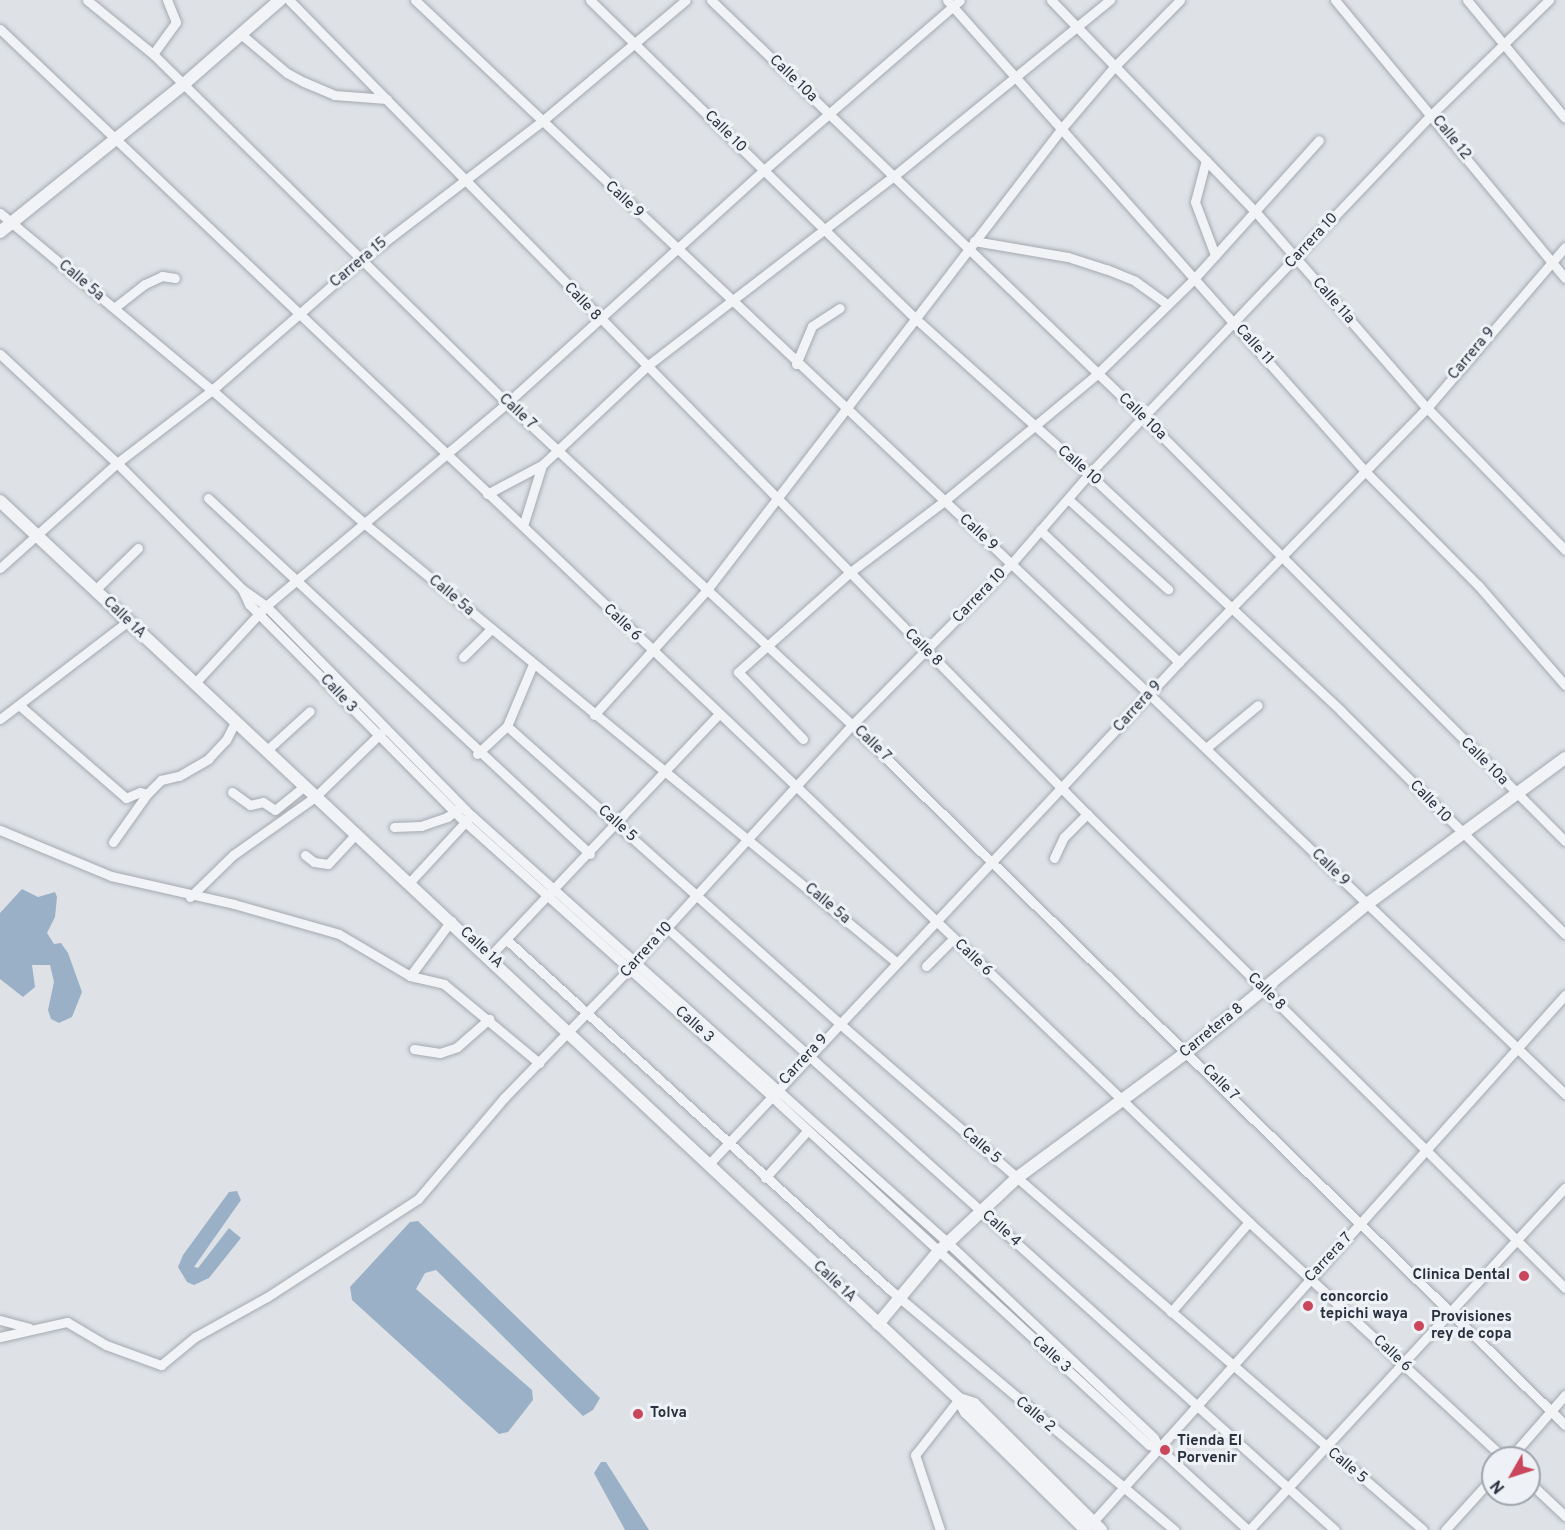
<!DOCTYPE html>
<html>
<head>
<meta charset="utf-8">
<style>
  body { margin:0 }
  #map { position:relative; width:1565px; height:1530px; overflow:hidden; background:#dee2e7; font-family:Overpass,sans-serif }
  div>[style] { position:absolute }
  [style*='--x'] { left:calc(var(--x)*1px); top:calc(var(--y)*1px); width:calc(var(--w)*1px); rotate:calc(var(--a)*1deg) }
  .water>* { inset:0; background:#9ab0c7 }
  .roads { filter:drop-shadow(0 0 2px #a4a9b1) drop-shadow(0 0 2px #a4a9b1) }
  .minor>* { height:9px; margin:-4.5px; padding:0 4.5px; transform-origin:4.5px; border-radius:4.5px; background:#f1f3f6 }
  .tertiary>* { height:12px; margin:-6px; padding:0 6px; transform-origin:6px; border-radius:6px; background:#f1f3f6 }
  .dots>* { width:16px; height:16px; translate:-50% -50%; box-sizing:border-box; border:3px solid #eef1f5; border-radius:50% }
  span { translate:-50% -50%; white-space:nowrap; text-align:center; line-height:1.15; -webkit-text-stroke:6px #eef1f5; paint-order:stroke }
  .street-label { font-size:15px; color:#28303e }
  .poi-label { font-size:15px; color:#28303e; font-weight:700 }
  .right { translate:-100% -50%; text-align:right }
  .left { translate:0 -50%; text-align:left }
  .north { position:absolute; left:1481px; top:1446px; width:60px; height:60px; box-sizing:border-box; background:#eef1f5; border:2px solid #9fa4ac; border-radius:50%; rotate:231deg; font-size:16px; font-weight:700; line-height:24px; text-align:center; color:#28303e }
  .north::after { content:''; display:block; margin:auto; width:21px; height:27px; background:#ca465b; clip-path:polygon(50% 0,100% 100%,50% 72%,0 100%) }
</style>
</head>
<body>
<div id="map">
  <div class="water">
    <div style="clip-path:polygon(22px 889px,38px 897px,55px 892px,57px 897px,55px 917px,47px 933px,54px 944px,61px 943px,68px 953px,82px 992px,72px 1017px,59px 1023px,51px 1019px,48px 1010px,54px 982px,50px 965px,32px 965px,35px 987px,23px 997px,0 979px,0 913px)"></div>
    <div style="clip-path:polygon(237px 1191px,241px 1200px,194px 1267px,198px 1268px,229px 1228px,241px 1238px,209px 1278px,194px 1285px,187px 1282px,178px 1267px,183px 1255px,229px 1192px)"></div>
    <div style="clip-path:polygon(418px 1221px,600px 1398px,593px 1410px,583px 1416px,436px 1270px,425px 1273px,416px 1289px,532px 1390px,533px 1400px,508px 1432px,499px 1434px,352px 1300px,350px 1287px,410px 1222px)"></div>
    <div style="clip-path:polygon(601px 1462px,606px 1462px,649px 1530px,625px 1530px,594px 1473px)"></div>
  </div>
  <div class="roads">
    <div class="minor">
      <div style="--x:87;--y:0;--w:85;--a:39.3"></div>
      <div style="--x:153;--y:54;--w:497;--a:44.6"></div>
      <div style="--x:507;--y:403;--w:472;--a:43"></div>
      <div style="--x:852;--y:725;--w:999;--a:44.47"></div>
      <div style="--x:289;--y:0;--w:1140;--a:45.57"></div>
      <div style="--x:1087;--y:814;--w:673;--a:44.76"></div>
      <div style="--x:415;--y:0;--w:1012;--a:43.4"></div>
      <div style="--x:1150;--y:695;--w:576;--a:43.87"></div>
      <div style="--x:590;--y:0;--w:456;--a:44.4"></div>
      <div style="--x:916;--y:319;--w:232;--a:41.9"></div>
      <div style="--x:1089;--y:474;--w:346;--a:43.2"></div>
      <div style="--x:1341;--y:711;--w:316;--a:44.9"></div>
      <div style="--x:711;--y:0;--w:602;--a:43.99"></div>
      <div style="--x:1144;--y:418;--w:597;--a:45.14"></div>
      <div style="--x:947;--y:0;--w:628;--a:48.42"></div>
      <div style="--x:1364;--y:470;--w:162;--a:45.3"></div>
      <div style="--x:1478;--y:585;--w:133;--a:49"></div>
      <div style="--x:1051;--y:0;--w:292;--a:46"></div>
      <div style="--x:1254;--y:210;--w:263;--a:48.9"></div>
      <div style="--x:1427;--y:408;--w:198;--a:45.8"></div>
      <div style="--x:1335;--y:0;--w:361;--a:50.4"></div>
      <div style="--x:1467;--y:0;--w:153;--a:50.3"></div>
      <div style="--x:0;--y:29;--w:1098;--a:43.56"></div>
      <div style="--x:796;--y:786;--w:629;--a:43.9"></div>
      <div style="--x:1249;--y:1222;--w:347;--a:42.8"></div>
      <div style="--x:242;--y:35;--w:59;--a:40.2"></div>
      <div style="--x:287;--y:73;--w:19;--a:28"></div>
      <div style="--x:304;--y:82;--w:33;--a:23"></div>
      <div style="--x:334;--y:95;--w:53;--a:4.3"></div>
      <div style="--x:153;--y:54;--w:39;--a:-54"></div>
      <div style="--x:176;--y:22;--w:24;--a:-112"></div>
      <div style="--x:1206;--y:160;--w:43;--a:104.7"></div>
      <div style="--x:1195;--y:202;--w:57;--a:69.3"></div>
      <div style="--x:0;--y:213;--w:276;--a:39.9"></div>
      <div style="--x:212;--y:390;--w:203;--a:41.2"></div>
      <div style="--x:365;--y:524;--w:688;--a:39.52"></div>
      <div style="--x:974;--y:241;--w:95;--a:9.7"></div>
      <div style="--x:1068;--y:257;--w:40;--a:18"></div>
      <div style="--x:1106;--y:269;--w:31;--a:22"></div>
      <div style="--x:1135;--y:281;--w:39;--a:36"></div>
      <div style="--x:114;--y:308;--w:39;--a:-38"></div>
      <div style="--x:145;--y:284;--w:19;--a:-25"></div>
      <div style="--x:162;--y:276;--w:13;--a:9"></div>
      <div style="--x:0;--y:354;--w:160;--a:43"></div>
      <div style="--x:117;--y:463;--w:177;--a:45.2"></div>
      <div style="--x:242;--y:589;--w:29;--a:35"></div>
      <div style="--x:266;--y:606;--w:293;--a:45.6"></div>
      <div style="--x:471;--y:815;--w:639;--a:41.89"></div>
      <div style="--x:947;--y:1242;--w:285;--a:43.4"></div>
      <div style="--x:1154;--y:1438;--w:11;--a:63"></div>
      <div style="--x:796;--y:364;--w:41;--a:-67.2"></div>
      <div style="--x:812;--y:326;--w:33;--a:-33"></div>
      <div style="--x:487;--y:494;--w:62;--a:-27.8"></div>
      <div style="--x:208;--y:498;--w:522;--a:42.98"></div>
      <div style="--x:1068;--y:499;--w:135;--a:42"></div>
      <div style="--x:523;--y:526;--w:64;--a:-72.7"></div>
      <div style="--x:542;--y:465;--w:144;--a:-43.3"></div>
      <div style="--x:647;--y:366;--w:312;--a:-37.6"></div>
      <div style="--x:894;--y:176;--w:279;--a:-39.2"></div>
      <div style="--x:1040;--y:530;--w:192;--a:43.5"></div>
      <div style="--x:0;--y:568;--w:157;--a:-41.9"></div>
      <div style="--x:117;--y:463;--w:120;--a:-37.5"></div>
      <div style="--x:212;--y:390;--w:198;--a:-41.1"></div>
      <div style="--x:361;--y:260;--w:227;--a:-37.5"></div>
      <div style="--x:541;--y:122;--w:189;--a:-40.1"></div>
      <div style="--x:242;--y:589;--w:17;--a:65"></div>
      <div style="--x:249;--y:604;--w:307;--a:45.3"></div>
      <div style="--x:465;--y:822;--w:411;--a:41.8"></div>
      <div style="--x:771;--y:1096;--w:514;--a:42.72"></div>
      <div style="--x:1149;--y:1445;--w:10;--a:17"></div>
      <div style="--x:1159;--y:1448;--w:121;--a:42.7"></div>
      <div style="--x:95;--y:590;--w:60;--a:-44.3"></div>
      <div style="--x:463;--y:657;--w:40;--a:-45"></div>
      <div style="--x:194;--y:684;--w:106;--a:-47.3"></div>
      <div style="--x:266;--y:606;--w:315;--a:-40.1"></div>
      <div style="--x:507;--y:403;--w:347;--a:-42.2"></div>
      <div style="--x:764;--y:170;--w:259;--a:-40.9"></div>
      <div style="--x:19;--y:705;--w:142;--a:41"></div>
      <div style="--x:126;--y:798;--w:15;--a:-23"></div>
      <div style="--x:140;--y:792;--w:7;--a:16"></div>
      <div style="--x:147;--y:794;--w:20;--a:-45"></div>
      <div style="--x:161;--y:780;--w:18;--a:-13"></div>
      <div style="--x:179;--y:776;--w:34;--a:-30"></div>
      <div style="--x:208;--y:759;--w:26;--a:-47"></div>
      <div style="--x:226;--y:740;--w:20;--a:-63"></div>
      <div style="--x:594;--y:715;--w:167;--a:-47.9"></div>
      <div style="--x:706;--y:591;--w:584;--a:-52.44"></div>
      <div style="--x:1062;--y:128;--w:80;--a:-49.6"></div>
      <div style="--x:1114;--y:67;--w:94;--a:-45.4"></div>
      <div style="--x:0;--y:719;--w:160;--a:-37.4"></div>
      <div style="--x:507;--y:726;--w:67;--a:-67.2"></div>
      <div style="--x:803;--y:739;--w:93;--a:-134.1"></div>
      <div style="--x:738;--y:672;--w:149;--a:-41.7"></div>
      <div style="--x:849;--y:573;--w:118;--a:-37.1"></div>
      <div style="--x:943;--y:502;--w:200;--a:-39.7"></div>
      <div style="--x:1097;--y:374;--w:134;--a:-44.4"></div>
      <div style="--x:1193;--y:280;--w:188;--a:-48"></div>
      <div style="--x:1206;--y:748;--w:67;--a:-39.6"></div>
      <div style="--x:266;--y:751;--w:59;--a:-42.3"></div>
      <div style="--x:477;--y:754;--w:41;--a:-43"></div>
      <div style="--x:507;--y:726;--w:445;--a:41.8"></div>
      <div style="--x:839;--y:1023;--w:773;--a:40.96"></div>
      <div style="--x:232;--y:792;--w:22;--a:36"></div>
      <div style="--x:250;--y:805;--w:13;--a:-13"></div>
      <div style="--x:263;--y:802;--w:14;--a:34"></div>
      <div style="--x:275;--y:810;--w:38;--a:-39"></div>
      <div style="--x:394;--y:827;--w:27;--a:-2"></div>
      <div style="--x:421;--y:826;--w:28;--a:-19"></div>
      <div style="--x:447;--y:817;--w:14;--a:-36"></div>
      <div style="--x:0;--y:830;--w:120;--a:22.5"></div>
      <div style="--x:111;--y:876;--w:126;--a:12.8"></div>
      <div style="--x:234;--y:904;--w:109;--a:15.9"></div>
      <div style="--x:339;--y:934;--w:82;--a:30.6"></div>
      <div style="--x:410;--y:976;--w:35;--a:13"></div>
      <div style="--x:444;--y:984;--w:124;--a:39.7"></div>
      <div style="--x:113;--y:842;--w:59;--a:-54.7"></div>
      <div style="--x:305;--y:855;--w:11;--a:38"></div>
      <div style="--x:314;--y:862;--w:14;--a:8"></div>
      <div style="--x:328;--y:864;--w:41;--a:-47"></div>
      <div style="--x:1054;--y:858;--w:23;--a:-65"></div>
      <div style="--x:1064;--y:837;--w:33;--a:-45"></div>
      <div style="--x:409;--y:883;--w:87;--a:-47.3"></div>
      <div style="--x:190;--y:897;--w:60;--a:-44.3"></div>
      <div style="--x:233;--y:855;--w:100;--a:-35.3"></div>
      <div style="--x:315;--y:797;--w:92;--a:-44.1"></div>
      <div style="--x:667;--y:928;--w:899;--a:42.03"></div>
      <div style="--x:507;--y:940;--w:516;--a:42.41"></div>
      <div style="--x:888;--y:1288;--w:375;--a:40.2"></div>
      <div style="--x:490;--y:956;--w:333;--a:-46.6"></div>
      <div style="--x:926;--y:966;--w:38;--a:-45"></div>
      <div style="--x:410;--y:976;--w:69;--a:-53.3"></div>
      <div style="--x:414;--y:1049;--w:26;--a:9"></div>
      <div style="--x:440;--y:1053;--w:18;--a:-19"></div>
      <div style="--x:457;--y:1047;--w:43;--a:-41.2"></div>
      <div style="--x:708;--y:1165;--w:689;--a:-46.88"></div>
      <div style="--x:1179;--y:662;--w:355;--a:-45.7"></div>
      <div style="--x:1427;--y:408;--w:212;--a:-49.4"></div>
      <div style="--x:765;--y:1178;--w:64;--a:-48.1"></div>
      <div style="--x:1171;--y:1312;--w:119;--a:-49.1"></div>
      <div style="--x:0;--y:1320;--w:30;--a:15"></div>
      <div style="--x:0;--y:1337;--w:69;--a:-12.6"></div>
      <div style="--x:67;--y:1322;--w:45;--a:30.5"></div>
      <div style="--x:106;--y:1345;--w:59;--a:20"></div>
      <div style="--x:161;--y:1365;--w:44;--a:-39.5"></div>
      <div style="--x:195;--y:1337;--w:82;--a:-29.1"></div>
      <div style="--x:267;--y:1297;--w:180;--a:-33"></div>
      <div style="--x:418;--y:1199;--w:133;--a:-49.6"></div>
      <div style="--x:504;--y:1098;--w:181;--a:-45.9"></div>
      <div style="--x:630;--y:968;--w:329;--a:-47.6"></div>
      <div style="--x:852;--y:725;--w:226;--a:-45.4"></div>
      <div style="--x:1011;--y:564;--w:119;--a:-49.1"></div>
      <div style="--x:1089;--y:474;--w:496;--a:-46.4"></div>
      <div style="--x:1431;--y:115;--w:165;--a:-44.3"></div>
      <div style="--x:1510;--y:1458;--w:84;--a:-48.9"></div>
      <div style="--x:1529;--y:1482;--w:50;--a:43.4"></div>
      <div style="--x:1090;--y:1525;--w:712;--a:-48.13"></div>
      <div style="--x:940;--y:1530;--w:79;--a:-108.4"></div>
      <div style="--x:915;--y:1455;--w:71;--a:-51.8"></div>
      <div style="--x:1249;--y:1530;--w:466;--a:-47.3"></div>
      <div style="--x:1445;--y:1530;--w:72;--a:-47.8"></div>
    </div>
    <div class="tertiary">
      <div style="--x:0;--y:232;--w:236;--a:-38.8"></div>
      <div style="--x:184;--y:84;--w:128;--a:-41.2"></div>
      <div style="--x:0;--y:501;--w:1314;--a:43.12"></div>
      <div style="--x:959;--y:1399;--w:15;--a:62"></div>
      <div style="--x:966;--y:1412;--w:168;--a:44.5"></div>
      <div style="--x:878;--y:1324;--w:94;--a:-50.2"></div>
      <div style="--x:938;--y:1252;--w:110;--a:-43.2"></div>
      <div style="--x:1018;--y:1177;--w:212;--a:-36.5"></div>
      <div style="--x:1188;--y:1051;--w:232;--a:-39.4"></div>
      <div style="--x:1367;--y:904;--w:246;--a:-36.4"></div>
      <div style="--x:959;--y:1399;--w:16;--a:18"></div>
      <div style="--x:974;--y:1404;--w:179;--a:44.8"></div>
    </div>
  </div>
  <div class="dots">
    <div style="left:1524px;top:1276px;background:#ca465b"></div>
    <div style="left:1308px;top:1306px;background:#ca465b"></div>
    <div style="left:1419px;top:1326px;background:#ca465b"></div>
    <div style="left:638px;top:1414px;background:#ca465b"></div>
    <div style="left:1165px;top:1450px;background:#ca465b"></div>
  </div>
  <div class="street-label">
    <span style="left:793px;top:79px;rotate:44deg">Calle 10a</span>
    <span style="left:725px;top:132px;rotate:45deg">Calle 10</span>
    <span style="left:1451px;top:138px;rotate:51deg">Calle 12</span>
    <span style="left:624px;top:200px;rotate:43deg">Calle 9</span>
    <span style="left:1312px;top:241px;rotate:-47deg">Carrera 10</span>
    <span style="left:359px;top:263px;rotate:-40deg">Carrera 15</span>
    <span style="left:81px;top:281px;rotate:40deg">Calle 5a</span>
    <span style="left:1333px;top:301px;rotate:49deg">Calle 11a</span>
    <span style="left:582px;top:302px;rotate:47deg">Calle 8</span>
    <span style="left:1254px;top:345px;rotate:48deg">Calle 11</span>
    <span style="left:1472px;top:354px;rotate:-50deg">Carrera 9</span>
    <span style="left:517px;top:412px;rotate:43deg">Calle 7</span>
    <span style="left:1142px;top:417px;rotate:44deg">Calle 10a</span>
    <span style="left:1079px;top:466px;rotate:41deg">Calle 10</span>
    <span style="left:978px;top:533px;rotate:43deg">Calle 9</span>
    <span style="left:451px;top:596px;rotate:40deg">Calle 5a</span>
    <span style="left:980px;top:596px;rotate:-46deg">Carrera 10</span>
    <span style="left:124px;top:618px;rotate:44deg">Calle 1A</span>
    <span style="left:622px;top:623px;rotate:44deg">Calle 6</span>
    <span style="left:923px;top:648px;rotate:45deg">Calle 8</span>
    <span style="left:338px;top:694px;rotate:47deg">Calle 3</span>
    <span style="left:1138px;top:707px;rotate:-48deg">Carrera 9</span>
    <span style="left:872px;top:744px;rotate:44deg">Calle 7</span>
    <span style="left:1484px;top:762px;rotate:45deg">Calle 10a</span>
    <span style="left:1430px;top:802px;rotate:46deg">Calle 10</span>
    <span style="left:617px;top:824px;rotate:42deg">Calle 5</span>
    <span style="left:1330px;top:868px;rotate:44deg">Calle 9</span>
    <span style="left:827px;top:904px;rotate:40deg">Calle 5a</span>
    <span style="left:481px;top:948px;rotate:43deg">Calle 1A</span>
    <span style="left:647px;top:950px;rotate:-48deg">Carrera 10</span>
    <span style="left:973px;top:958px;rotate:44deg">Calle 6</span>
    <span style="left:1266px;top:992px;rotate:45deg">Calle 8</span>
    <span style="left:694px;top:1025px;rotate:42deg">Calle 3</span>
    <span style="left:1212px;top:1031px;rotate:-39deg">Carretera 8</span>
    <span style="left:804px;top:1060px;rotate:-47deg">Carrera 9</span>
    <span style="left:1220px;top:1083px;rotate:45deg">Calle 7</span>
    <span style="left:981px;top:1146px;rotate:41deg">Calle 5</span>
    <span style="left:1001px;top:1229px;rotate:42deg">Calle 4</span>
    <span style="left:1329px;top:1258px;rotate:-47deg">Carrera 7</span>
    <span style="left:834px;top:1282px;rotate:43deg">Calle 1A</span>
    <span style="left:1392px;top:1354px;rotate:43deg">Calle 6</span>
    <span style="left:1051px;top:1355px;rotate:42deg">Calle 3</span>
    <span style="left:1035px;top:1415px;rotate:40deg">Calle 2</span>
    <span style="left:1347px;top:1466px;rotate:40deg">Calle 5</span>
  </div>
  <div class="poi-label">
    <span class="right" style="left:1510px;top:1276px">Clinica Dental</span>
    <span class="left" style="left:1320px;top:1306px">concorcio<br>tepichi waya</span>
    <span class="left" style="left:1431px;top:1326px">Provisiones<br>rey de copa</span>
    <span class="left" style="left:650px;top:1414px">Tolva</span>
    <span class="left" style="left:1177px;top:1450px">Tienda El<br>Porvenir</span>
  </div>
  <div class="north">N</div>
</div>
</body>
</html>
